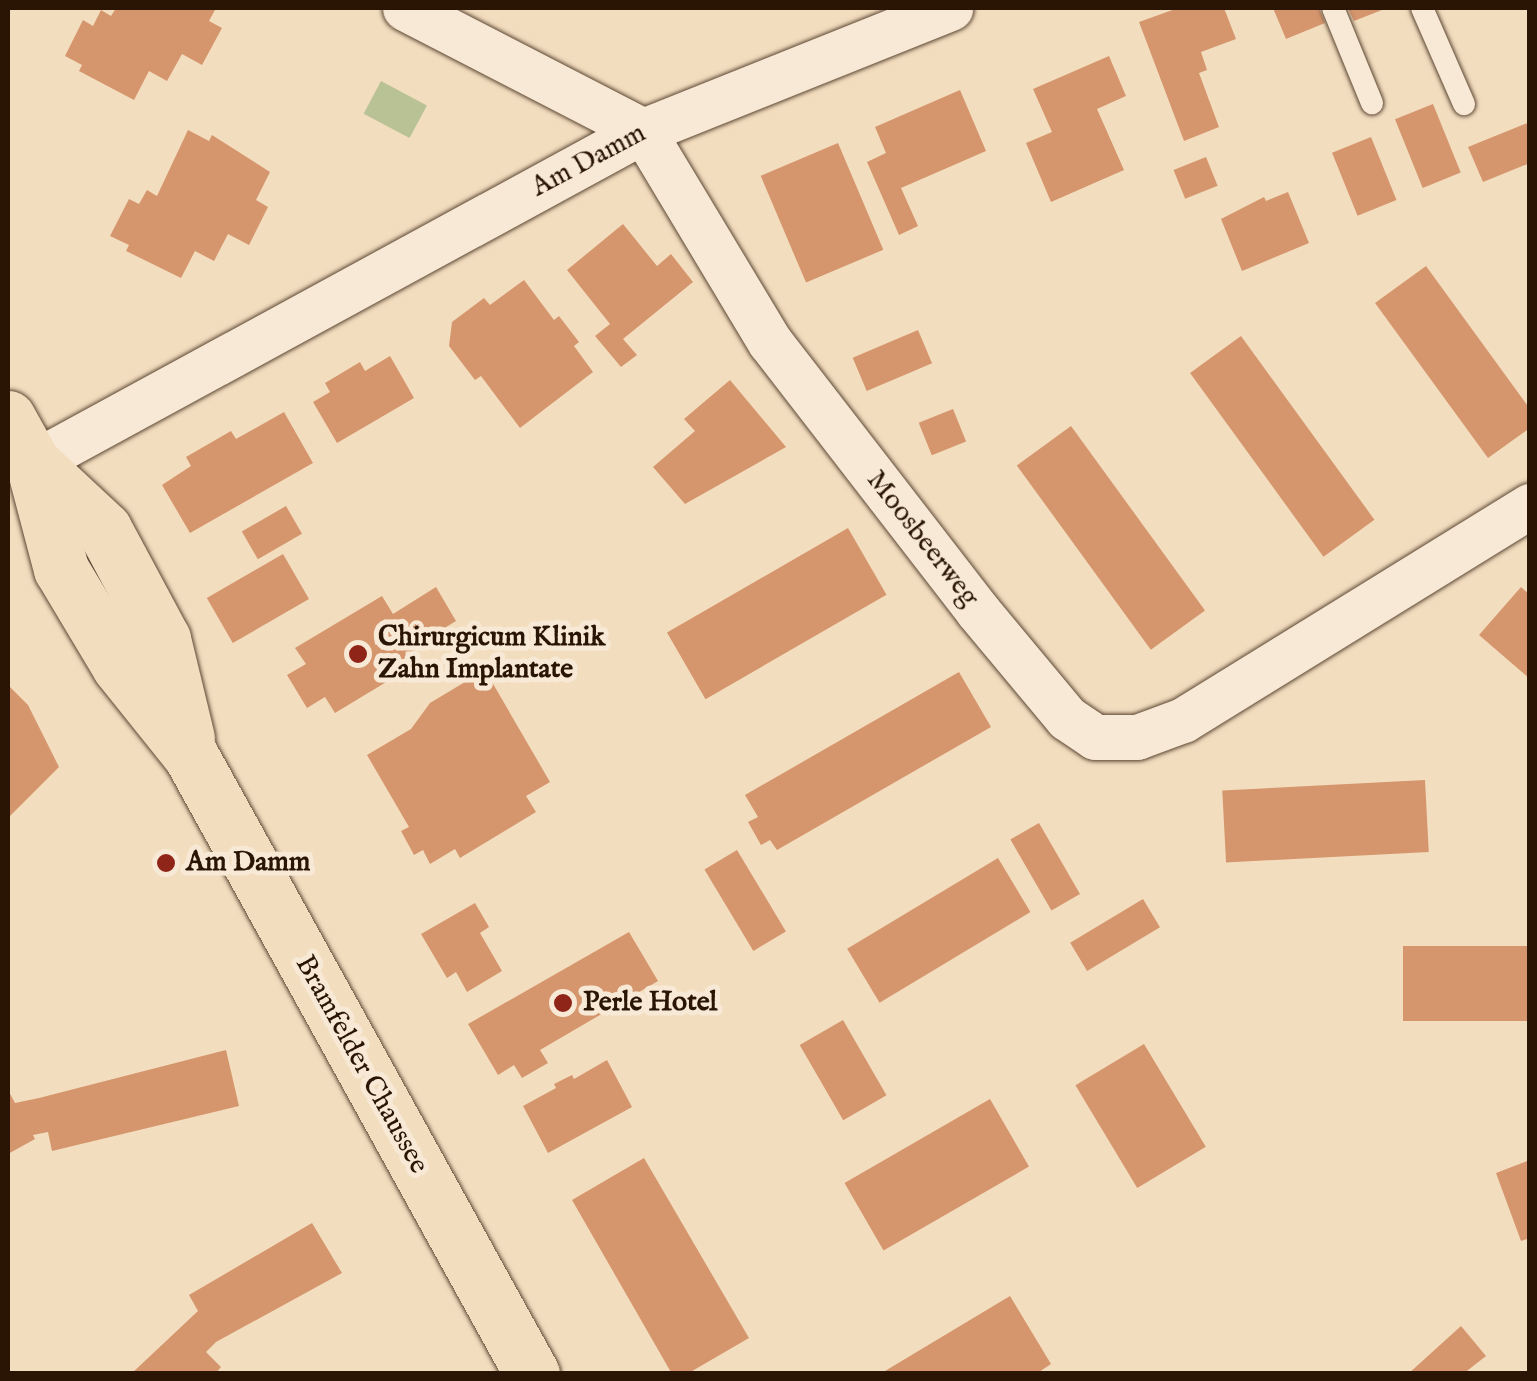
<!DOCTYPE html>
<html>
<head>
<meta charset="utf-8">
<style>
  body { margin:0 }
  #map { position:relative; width:1537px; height:1381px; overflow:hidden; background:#f3ddbf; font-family:"IM FELL English",serif }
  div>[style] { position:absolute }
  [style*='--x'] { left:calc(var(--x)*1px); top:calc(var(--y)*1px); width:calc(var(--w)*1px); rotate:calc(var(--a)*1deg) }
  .green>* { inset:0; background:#b9c294; transform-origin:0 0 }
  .building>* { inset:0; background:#d5966d; transform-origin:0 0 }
  .roads { filter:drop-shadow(0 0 2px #5c4734) drop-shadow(0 0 2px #5c4734) }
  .lane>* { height:22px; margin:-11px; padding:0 11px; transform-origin:11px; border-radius:11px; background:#f7e9d5 }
  .street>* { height:45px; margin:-22.5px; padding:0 22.5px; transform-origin:22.5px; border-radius:22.5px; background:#f7e9d5 }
  .primary>* { height:55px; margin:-27.5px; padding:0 27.5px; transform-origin:27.5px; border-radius:27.5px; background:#f3ddbf }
  .dots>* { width:28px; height:28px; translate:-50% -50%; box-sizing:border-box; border:5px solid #f7e9d5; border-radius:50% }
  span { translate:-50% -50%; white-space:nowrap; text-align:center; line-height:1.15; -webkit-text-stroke:10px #f7e9d5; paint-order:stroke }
  .street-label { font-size:28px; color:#2a1505 }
  .poi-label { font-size:28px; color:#2a1505; font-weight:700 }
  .left { translate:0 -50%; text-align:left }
  .frame { position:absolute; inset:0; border:10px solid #2a1505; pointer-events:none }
</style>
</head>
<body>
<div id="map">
  <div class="green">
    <div style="left:381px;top:81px;width:52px;height:37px;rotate:28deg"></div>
  </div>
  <div class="building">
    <div style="clip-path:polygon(116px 8px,216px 8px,209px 21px,222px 28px,202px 65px,182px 54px,167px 81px,149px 71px,134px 100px,79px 71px,82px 65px,65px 56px,83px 20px,93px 26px,101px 10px,111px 16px)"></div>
    <div style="clip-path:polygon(1178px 8px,1224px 8px,1236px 39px,1201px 52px,1207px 70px,1199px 73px,1219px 127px,1184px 141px,1139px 22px)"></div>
    <div style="clip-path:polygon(1273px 8px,1319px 8px,1325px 23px,1286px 39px)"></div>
    <div style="clip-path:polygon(1348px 8px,1387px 8px,1354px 21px)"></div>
    <div style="clip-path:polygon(1109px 56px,1126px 96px,1097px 109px,1124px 170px,1051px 202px,1026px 143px,1052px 132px,1033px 89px)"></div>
    <div style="clip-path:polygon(960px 90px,986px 151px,901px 188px,918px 226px,899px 235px,867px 162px,886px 153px,875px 127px)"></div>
    <div style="left:1433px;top:104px;width:74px;height:41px;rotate:68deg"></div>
    <div style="clip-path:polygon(1530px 122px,1530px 163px,1483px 182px,1468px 147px)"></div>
    <div style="clip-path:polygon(188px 130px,209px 141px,212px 135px,270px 172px,256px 200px,268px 207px,249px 245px,228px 234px,214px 261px,195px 251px,181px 278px,126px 251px,129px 245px,110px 236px,129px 199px,139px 204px,147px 190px,157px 196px)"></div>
    <div style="left:1371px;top:137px;width:68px;height:42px;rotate:68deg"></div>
    <div style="left:838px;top:143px;width:116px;height:84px;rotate:67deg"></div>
    <div style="left:1206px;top:157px;width:31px;height:35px;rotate:68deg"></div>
    <div style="clip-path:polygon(1288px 192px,1309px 243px,1242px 271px,1221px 219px,1264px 197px,1266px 201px)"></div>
    <div style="clip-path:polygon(623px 224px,657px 266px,671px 254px,693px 282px,623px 339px,637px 355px,621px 367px,595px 336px,610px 324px,567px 270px)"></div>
    <div style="clip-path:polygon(1426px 266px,1530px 409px,1530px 428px,1488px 458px,1375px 303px)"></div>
    <div style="clip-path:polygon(524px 280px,554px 320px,559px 316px,579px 342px,574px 346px,593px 372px,520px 428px,481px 376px,475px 380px,449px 346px,452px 322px,484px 298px,490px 305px)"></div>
    <div style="left:918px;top:330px;width:36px;height:71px;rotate:67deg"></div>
    <div style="left:1241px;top:336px;width:227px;height:63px;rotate:54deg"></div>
    <div style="clip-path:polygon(390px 356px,414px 398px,337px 443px,313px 402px,330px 392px,325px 383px,360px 362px,365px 371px)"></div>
    <div style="clip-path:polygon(730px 380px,786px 447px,685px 504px,653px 467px,695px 431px,684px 419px)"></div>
    <div style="left:953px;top:409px;width:35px;height:37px;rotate:68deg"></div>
    <div style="clip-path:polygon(284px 412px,313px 463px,190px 533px,162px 485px,191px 466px,186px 457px,231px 431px,236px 439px)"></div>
    <div style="left:1071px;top:426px;width:228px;height:67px;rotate:54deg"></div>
    <div style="left:286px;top:506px;width:32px;height:51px;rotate:60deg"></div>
    <div style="left:848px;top:528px;width:77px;height:209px;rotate:60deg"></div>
    <div style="left:283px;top:554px;width:52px;height:88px;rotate:60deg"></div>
    <div style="clip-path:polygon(436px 587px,456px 621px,413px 647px,421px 661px,335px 713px,325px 697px,307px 708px,287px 675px,306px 664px,295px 648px,382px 596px,393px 614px)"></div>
    <div style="clip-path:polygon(1521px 587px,1530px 595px,1530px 679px,1479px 635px)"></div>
    <div style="clip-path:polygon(485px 670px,550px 782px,526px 796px,536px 812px,460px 858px,455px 849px,430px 864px,423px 850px,414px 855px,401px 831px,409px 827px,367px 755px,411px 729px,430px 703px)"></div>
    <div style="clip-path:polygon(959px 672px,991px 727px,777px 850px,770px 840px,761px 845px,748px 822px,758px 817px,745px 795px)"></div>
    <div style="clip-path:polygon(8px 685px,28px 705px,59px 767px,8px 818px)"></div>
    <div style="left:1425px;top:780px;width:72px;height:203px;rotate:87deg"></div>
    <div style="left:1039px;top:823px;width:82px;height:33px;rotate:60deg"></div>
    <div style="left:737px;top:850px;width:95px;height:38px;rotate:59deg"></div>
    <div style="left:998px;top:858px;width:63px;height:176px;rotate:59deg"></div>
    <div style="left:1143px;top:899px;width:33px;height:85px;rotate:59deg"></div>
    <div style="clip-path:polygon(475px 903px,489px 927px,480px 933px,502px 971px,467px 992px,456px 972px,447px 978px,421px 934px)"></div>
    <div style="clip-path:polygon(629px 932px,658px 981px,540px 1050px,548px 1063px,522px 1078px,514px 1065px,498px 1075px,468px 1024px)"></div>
    <div style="left:1530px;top:946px;width:75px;height:127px;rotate:90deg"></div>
    <div style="left:843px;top:1020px;width:87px;height:50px;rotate:60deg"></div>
    <div style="left:1144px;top:1044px;width:120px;height:80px;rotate:59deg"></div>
    <div style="clip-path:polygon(226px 1050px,239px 1106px,52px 1151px,48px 1132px,33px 1135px,35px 1139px,8px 1154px,8px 1090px,15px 1103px,39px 1098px)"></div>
    <div style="clip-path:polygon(607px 1060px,632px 1107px,548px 1153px,523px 1106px,556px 1088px,554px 1084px,572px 1075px,574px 1079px)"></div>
    <div style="left:990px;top:1099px;width:78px;height:168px;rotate:60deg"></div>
    <div style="clip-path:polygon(644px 1158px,749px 1338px,687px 1374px,672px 1374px,572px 1200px)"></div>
    <div style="clip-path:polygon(1530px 1160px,1530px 1238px,1521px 1241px,1496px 1173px)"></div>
    <div style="clip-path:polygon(312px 1223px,342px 1273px,216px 1342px,206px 1352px,221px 1367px,215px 1374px,131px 1374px,198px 1311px,189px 1295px)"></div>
    <div style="clip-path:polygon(1010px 1296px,1051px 1364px,1036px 1374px,880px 1374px)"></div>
    <div style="clip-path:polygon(1461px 1326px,1486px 1356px,1463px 1374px,1408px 1374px)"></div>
  </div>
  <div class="roads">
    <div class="lane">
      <div style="--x:1333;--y:8;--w:103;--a:67.7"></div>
      <div style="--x:1422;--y:8;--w:105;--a:66.4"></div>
    </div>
    <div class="street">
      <div style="--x:405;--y:8;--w:268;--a:27.3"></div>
      <div style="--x:643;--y:131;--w:246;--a:59"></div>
      <div style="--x:770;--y:342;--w:339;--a:52.3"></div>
      <div style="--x:977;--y:610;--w:141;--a:50.2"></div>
      <div style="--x:1067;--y:718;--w:34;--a:34"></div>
      <div style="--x:1095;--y:737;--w:42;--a:0"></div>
      <div style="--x:1137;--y:737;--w:49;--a:-20.3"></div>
      <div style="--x:1183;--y:720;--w:408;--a:-31.7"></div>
      <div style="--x:33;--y:463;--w:694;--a:-28.56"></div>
      <div style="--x:643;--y:131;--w:331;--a:-21.8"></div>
    </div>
    <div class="primary">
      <div style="--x:8;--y:418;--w:51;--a:60.9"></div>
      <div style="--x:33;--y:463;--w:110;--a:75.2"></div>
      <div style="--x:61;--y:569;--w:113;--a:59.1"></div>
      <div style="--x:119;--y:666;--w:115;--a:51.3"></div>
      <div style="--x:191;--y:756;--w:706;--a:61.11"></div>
      <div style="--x:33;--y:463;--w:97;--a:42.9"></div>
      <div style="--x:104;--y:529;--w:125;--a:61.8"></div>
      <div style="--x:163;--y:639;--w:102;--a:76.4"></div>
    </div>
  </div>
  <div class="dots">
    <div style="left:358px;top:654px;background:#8f2418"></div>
    <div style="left:166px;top:863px;background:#8f2418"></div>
    <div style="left:563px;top:1003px;background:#8f2418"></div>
  </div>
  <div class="street-label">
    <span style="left:589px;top:161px;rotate:-28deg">Am Damm</span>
    <span style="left:922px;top:539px;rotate:52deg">Moosbeerweg</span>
    <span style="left:361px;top:1065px;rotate:61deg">Bramfelder Chaussee</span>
  </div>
  <div class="poi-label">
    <span class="left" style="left:378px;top:654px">Chirurgicum Klinik<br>Zahn Implantate</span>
    <span class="left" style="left:186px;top:863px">Am Damm</span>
    <span class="left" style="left:583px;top:1003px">Perle Hotel</span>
  </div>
  <div class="frame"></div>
</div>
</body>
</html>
